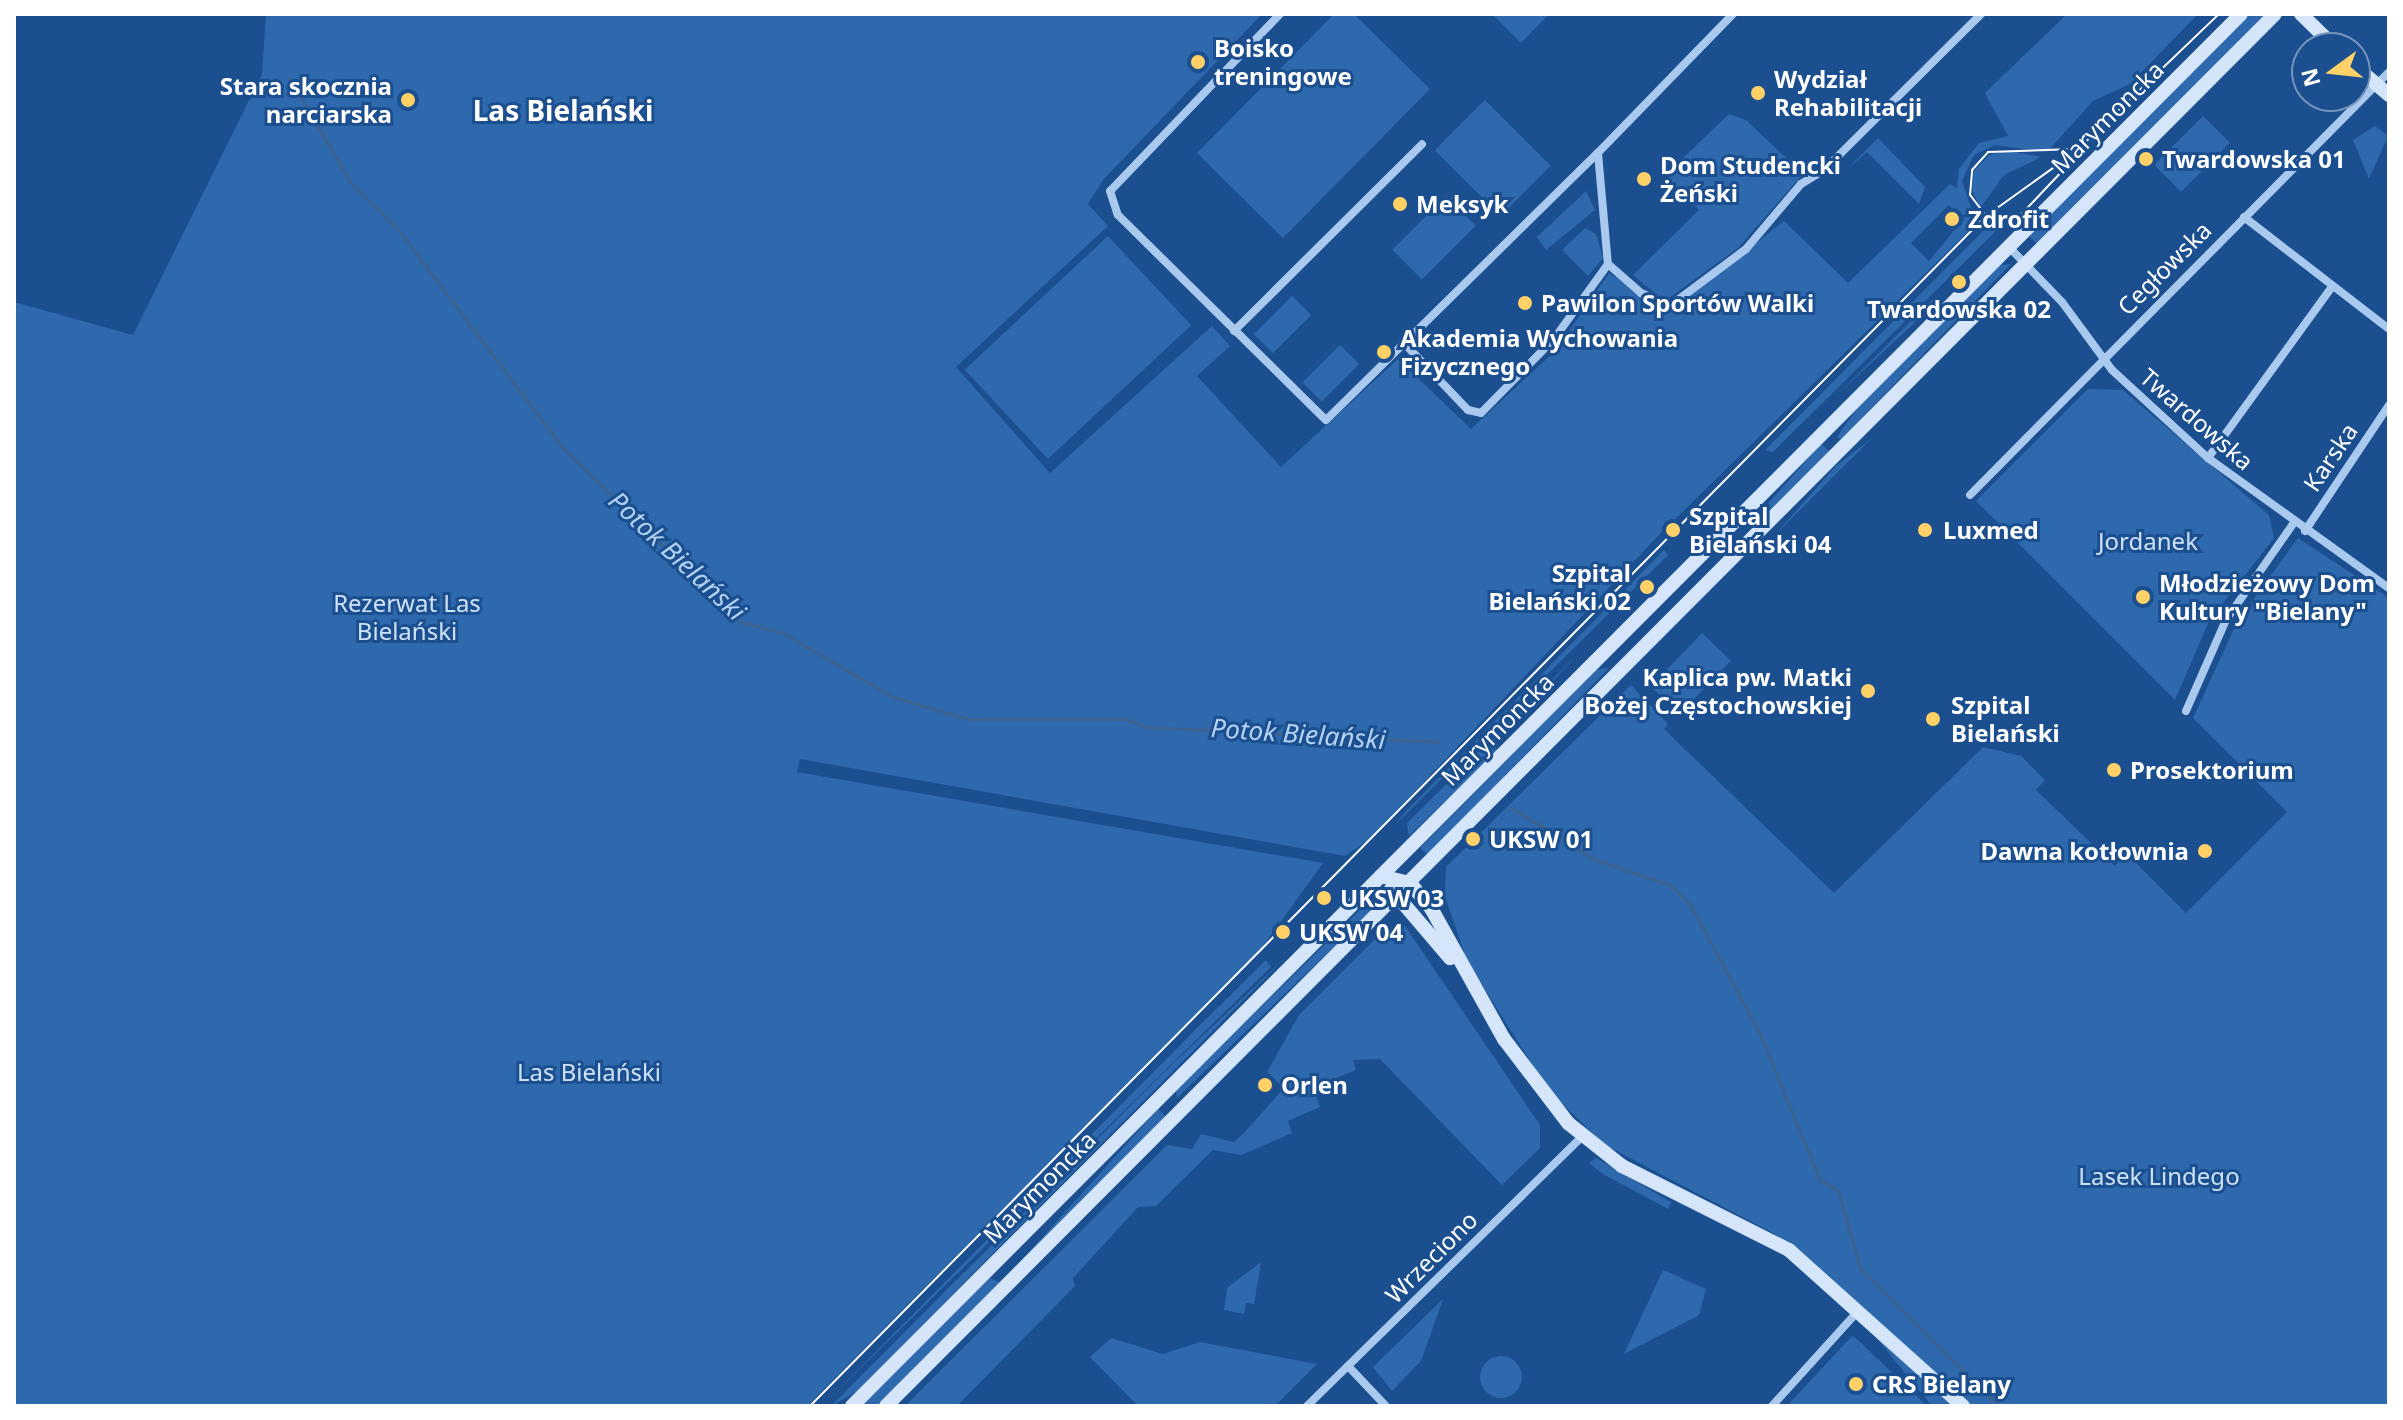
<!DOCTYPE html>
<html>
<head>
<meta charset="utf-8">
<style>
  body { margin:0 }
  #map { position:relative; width:2403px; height:1420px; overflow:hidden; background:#1b4f8f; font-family:"Noto Sans",sans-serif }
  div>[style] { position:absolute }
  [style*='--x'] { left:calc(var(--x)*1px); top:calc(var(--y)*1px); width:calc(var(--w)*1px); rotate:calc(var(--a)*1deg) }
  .green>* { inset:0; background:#2e69ad; transform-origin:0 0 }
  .round { border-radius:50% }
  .stream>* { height:3px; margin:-1.5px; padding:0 1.5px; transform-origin:1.5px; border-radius:1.5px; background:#3c6290 }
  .street>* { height:8px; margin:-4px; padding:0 4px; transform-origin:4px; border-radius:4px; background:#a9c9ee }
  .secondary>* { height:14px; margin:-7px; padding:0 7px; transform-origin:7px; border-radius:7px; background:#d6e6fa }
  .tram>* { height:2px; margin:-1px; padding:0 1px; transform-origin:1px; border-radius:1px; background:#fff }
  .dots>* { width:22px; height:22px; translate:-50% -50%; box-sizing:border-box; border:4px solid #1b4f8f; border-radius:50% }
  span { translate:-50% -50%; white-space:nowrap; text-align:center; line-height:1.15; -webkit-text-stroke:6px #1b4f8f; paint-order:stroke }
  .poi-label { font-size:24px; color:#fff; font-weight:700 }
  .left { translate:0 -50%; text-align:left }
  .right { translate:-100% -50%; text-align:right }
  .street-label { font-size:24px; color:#fff }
  .park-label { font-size:24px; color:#cfe3fa }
  .water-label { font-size:26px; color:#b5d3f5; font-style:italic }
  .quarter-label { font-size:28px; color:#fff; font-weight:700 }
  .frame { position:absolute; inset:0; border:16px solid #fff; pointer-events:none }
  .north { position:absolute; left:2291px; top:32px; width:80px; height:80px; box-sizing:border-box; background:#1b4f8f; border:2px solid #7695bc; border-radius:50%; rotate:255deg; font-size:22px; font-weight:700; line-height:32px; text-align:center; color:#fff }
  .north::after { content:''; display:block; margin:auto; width:28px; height:36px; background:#ffd166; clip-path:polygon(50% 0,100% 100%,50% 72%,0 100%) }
</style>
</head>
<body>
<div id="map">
  <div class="green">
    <div style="clip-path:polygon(266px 14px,1262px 14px,1103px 180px,1088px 204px,1108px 226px,956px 367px,1050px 473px,1212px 326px,1230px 346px,1197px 376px,1281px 467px,1398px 359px,1471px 429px,1556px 350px,1609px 273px,1669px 311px,1784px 221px,1848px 283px,1950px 184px,1957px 188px,1959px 169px,1979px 143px,2008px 136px,1985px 93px,2067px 14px,2198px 14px,2130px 84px,2093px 101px,2047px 152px,1995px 145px,1974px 155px,1962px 181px,1973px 214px,1958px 215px,1949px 205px,1911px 243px,1929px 261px,1966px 216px,1983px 217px,1660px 534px,1369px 840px,1345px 856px,800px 759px,797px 772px,1323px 863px,1258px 953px,807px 1406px,14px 1406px,14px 302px,133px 335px,262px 74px)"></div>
    <div style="clip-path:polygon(1334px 14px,1354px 14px,1430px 89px,1283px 238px,1197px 153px)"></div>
    <div style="clip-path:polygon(1492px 14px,1549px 14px,1521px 43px)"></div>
    <div style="clip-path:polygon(2250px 14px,2265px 14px,2038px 245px,2029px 236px)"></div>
    <div style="left:1485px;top:100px;width:93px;height:71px;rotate:45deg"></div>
    <div style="clip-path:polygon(1729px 114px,1746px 120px,1803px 174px,1738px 248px,1669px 298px,1656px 294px,1633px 275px,1699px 210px,1665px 175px)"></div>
    <div style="left:2203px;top:116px;width:38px;height:69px;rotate:45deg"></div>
    <div style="clip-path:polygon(2375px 126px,2388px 136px,2369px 179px,2353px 140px)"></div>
    <div style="clip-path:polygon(1878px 138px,1925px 187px,1919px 204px,1867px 152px,1846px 170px)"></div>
    <div style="clip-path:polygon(2006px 150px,2041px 157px,2004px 175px,1980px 208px,1972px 190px,1974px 171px,1989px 155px)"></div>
    <div style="clip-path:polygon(1586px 191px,1595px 210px,1546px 250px,1537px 237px)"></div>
    <div style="left:1446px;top:196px;width:42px;height:76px;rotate:45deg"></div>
    <div style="clip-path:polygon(1992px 222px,1999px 224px,1995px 232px,1773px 452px,1765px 450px)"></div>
    <div style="clip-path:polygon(1585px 228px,1596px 234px,1603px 258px,1588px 276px,1562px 250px)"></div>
    <div style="left:1108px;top:236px;width:122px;height:196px;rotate:47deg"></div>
    <div style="clip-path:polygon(2011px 264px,1841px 439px,1837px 437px,1858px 407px,2000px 265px)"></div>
    <div style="left:1292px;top:296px;width:27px;height:54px;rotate:45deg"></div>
    <div style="clip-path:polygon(1934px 298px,1938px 301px,1837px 395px)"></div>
    <div style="left:1340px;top:345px;width:27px;height:53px;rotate:45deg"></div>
    <div style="clip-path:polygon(2088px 389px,2123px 390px,2269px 515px,2274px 538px,2209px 621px,2175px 700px,1976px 501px)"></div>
    <div style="clip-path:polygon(1872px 438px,1772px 538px,1836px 466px)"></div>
    <div style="clip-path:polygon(1821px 444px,1831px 452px,1755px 527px,1749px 525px)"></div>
    <div style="clip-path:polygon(2298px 538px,2389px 598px,2389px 1406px,1971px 1406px,1792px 1243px,1605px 1145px,1549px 1091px,1467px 961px,1445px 896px,1446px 867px,1631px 685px,1668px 724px,1664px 729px,1834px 893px,1983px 747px,2021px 756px,2045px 780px,2036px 790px,2115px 866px,2126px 853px,2186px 913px,2287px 812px,2193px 718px,2237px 622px)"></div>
    <div style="clip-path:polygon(1664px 550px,1668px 555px,1394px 826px,1406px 811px)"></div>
    <div style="left:1702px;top:633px;width:40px;height:74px;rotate:44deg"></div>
    <div style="clip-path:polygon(1575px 657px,1494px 745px,1498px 750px,1409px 836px,1407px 823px)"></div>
    <div style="clip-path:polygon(1610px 667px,1428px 855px,1420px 848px,1596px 670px)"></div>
    <div style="clip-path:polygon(1365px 905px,1371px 911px,1177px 1098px,1176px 1090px)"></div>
    <div style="clip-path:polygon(1405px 926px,1540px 1125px,1540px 1148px,1502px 1185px,1380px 1059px,1353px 1060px,1356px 1070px,1313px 1087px,1320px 1107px,1288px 1121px,1292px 1133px,1241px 1155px,1213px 1150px,1156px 1206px,1138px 1207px,1073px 1278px,1075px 1286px,957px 1406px,905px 1406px,1167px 1145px,1192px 1149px,1201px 1134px,1234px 1142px,1245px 1132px,1284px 1088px,1267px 1072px,1299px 1015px,1382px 932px)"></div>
    <div style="clip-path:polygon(1286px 957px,856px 1392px,831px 1406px,1161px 1075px)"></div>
    <div style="clip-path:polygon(1266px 960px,1271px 967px,824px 1404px,1206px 1019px)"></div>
    <div style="left:1158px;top:1109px;width:12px;height:210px;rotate:42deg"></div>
    <div style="clip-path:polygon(1596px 1158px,1671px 1202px,1668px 1209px,1603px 1174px,1589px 1163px)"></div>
    <div style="clip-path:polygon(1261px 1262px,1254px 1304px,1246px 1303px,1244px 1314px,1224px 1310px,1227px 1288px)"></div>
    <div style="clip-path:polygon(1663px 1270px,1706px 1289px,1699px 1315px,1624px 1354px)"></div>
    <div style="clip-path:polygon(989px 1278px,1000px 1282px,877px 1406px,861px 1406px)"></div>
    <div style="clip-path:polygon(1443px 1299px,1421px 1361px,1392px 1391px,1373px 1367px)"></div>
    <div style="clip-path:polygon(1871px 1331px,1956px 1406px,1932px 1406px)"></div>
    <div style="clip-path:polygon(1852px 1336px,1858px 1340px,1927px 1406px,1787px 1406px)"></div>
    <div style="clip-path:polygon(1111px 1338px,1163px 1354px,1200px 1342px,1317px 1364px,1275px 1406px,1138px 1406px,1090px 1357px)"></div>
    <div class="round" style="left:1480px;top:1356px;width:42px;height:42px"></div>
  </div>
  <div class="stream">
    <div style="--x:289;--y:78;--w:122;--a:59.4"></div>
    <div style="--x:351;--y:183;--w:64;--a:44.4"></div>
    <div style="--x:397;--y:228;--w:273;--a:53"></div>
    <div style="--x:561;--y:446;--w:252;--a:44.4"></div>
    <div style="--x:741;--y:622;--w:43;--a:14.7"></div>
    <div style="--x:783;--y:633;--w:127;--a:30.2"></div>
    <div style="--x:893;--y:697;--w:78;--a:16.3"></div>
    <div style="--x:968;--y:719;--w:158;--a:0"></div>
    <div style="--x:1126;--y:719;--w:22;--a:22"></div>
    <div style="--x:1146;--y:727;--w:293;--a:2.9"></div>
    <div style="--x:1512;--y:808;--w:97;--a:31.9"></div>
    <div style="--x:1594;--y:859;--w:80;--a:18.9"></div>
    <div style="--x:1670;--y:885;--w:28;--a:44"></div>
    <div style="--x:1690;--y:904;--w:148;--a:61.7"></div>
    <div style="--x:1760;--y:1034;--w:158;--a:67.7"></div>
    <div style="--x:1820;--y:1180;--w:21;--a:29"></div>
    <div style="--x:1838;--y:1190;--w:81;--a:74.2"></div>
    <div style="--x:1860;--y:1268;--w:195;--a:45"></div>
  </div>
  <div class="street">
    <div style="--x:1280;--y:14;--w:245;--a:133.8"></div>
    <div style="--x:1110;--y:191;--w:25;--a:72"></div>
    <div style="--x:1118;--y:215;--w:292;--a:44.6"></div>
    <div style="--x:1326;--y:420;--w:381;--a:-44.5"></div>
    <div style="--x:1733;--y:14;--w:194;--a:134.2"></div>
    <div style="--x:1598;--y:153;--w:111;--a:84.9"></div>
    <div style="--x:1608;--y:264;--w:44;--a:41.3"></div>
    <div style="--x:1641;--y:293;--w:32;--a:22"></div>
    <div style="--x:1671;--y:305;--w:94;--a:-36.7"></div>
    <div style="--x:1746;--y:249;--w:85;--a:-49.8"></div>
    <div style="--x:1801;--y:184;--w:26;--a:-31"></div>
    <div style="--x:1823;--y:171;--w:223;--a:-44.8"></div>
    <div style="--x:2244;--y:217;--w:183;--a:37.7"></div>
    <div style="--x:2009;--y:247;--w:76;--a:46.1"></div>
    <div style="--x:2062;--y:302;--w:84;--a:53.7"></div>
    <div style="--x:2112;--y:370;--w:130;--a:42.5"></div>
    <div style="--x:2208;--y:458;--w:223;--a:35.7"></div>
    <div style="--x:1234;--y:331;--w:265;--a:-44.8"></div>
    <div style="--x:1403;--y:342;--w:94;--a:46.3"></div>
    <div style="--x:1468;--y:410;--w:13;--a:13"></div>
    <div style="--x:1481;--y:413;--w:104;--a:-45.4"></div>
    <div style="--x:1554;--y:339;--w:92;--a:-54.2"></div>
    <div style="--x:2208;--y:458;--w:211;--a:-54.1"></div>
    <div style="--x:1970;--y:495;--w:595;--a:-45.27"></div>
    <div style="--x:2305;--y:531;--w:151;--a:-56.3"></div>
    <div style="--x:2186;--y:711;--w:99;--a:-66.3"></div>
    <div style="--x:2226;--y:620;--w:117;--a:-55.1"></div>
    <div style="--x:1348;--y:1366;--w:55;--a:46.5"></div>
    <div style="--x:1307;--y:1406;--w:386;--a:-44.4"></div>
    <div style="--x:1772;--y:1406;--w:128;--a:-47.8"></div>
  </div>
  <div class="secondary">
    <div style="--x:2301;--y:14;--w:49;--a:44.2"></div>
    <div style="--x:2355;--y:66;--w:45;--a:40.5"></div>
    <div style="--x:1381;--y:876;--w:30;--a:14"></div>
    <div style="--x:1410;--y:883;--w:33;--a:50"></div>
    <div style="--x:1431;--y:908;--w:150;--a:60.9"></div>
    <div style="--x:1504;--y:1039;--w:106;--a:52.7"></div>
    <div style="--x:1568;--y:1123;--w:69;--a:38.5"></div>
    <div style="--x:1622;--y:1166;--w:187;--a:26.7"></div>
    <div style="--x:1789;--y:1250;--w:234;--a:41.9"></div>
    <div style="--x:1391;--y:889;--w:91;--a:49.5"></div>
    <div style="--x:852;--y:1406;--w:1966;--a:-45.06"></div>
    <div style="--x:886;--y:1406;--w:1966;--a:-45.06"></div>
  </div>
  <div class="tram">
    <div style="--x:2067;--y:166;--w:76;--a:133.4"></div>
    <div style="--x:2015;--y:221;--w:29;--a:-170"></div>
    <div style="--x:1986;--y:216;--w:26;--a:-127"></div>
    <div style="--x:1970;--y:195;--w:25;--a:-85"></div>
    <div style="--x:1972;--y:170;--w:24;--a:-48"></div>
    <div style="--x:1988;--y:152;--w:86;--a:-2"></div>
    <div style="--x:810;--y:1406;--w:1673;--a:-45.34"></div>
    <div style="--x:1986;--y:216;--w:108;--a:-35.6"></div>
    <div style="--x:2074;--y:153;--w:201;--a:-43.8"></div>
  </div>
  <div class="dots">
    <div style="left:1198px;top:62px;background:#ffd166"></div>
    <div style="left:1758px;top:93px;background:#ffd166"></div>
    <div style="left:408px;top:100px;background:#ffd166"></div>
    <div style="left:2146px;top:159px;background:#ffd166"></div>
    <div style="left:1644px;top:179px;background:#ffd166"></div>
    <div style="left:1400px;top:204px;background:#ffd166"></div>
    <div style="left:1952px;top:219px;background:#ffd166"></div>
    <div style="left:1959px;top:282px;background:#ffd166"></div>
    <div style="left:1525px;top:303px;background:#ffd166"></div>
    <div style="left:1384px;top:352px;background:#ffd166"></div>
    <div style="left:1673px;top:530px;background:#ffd166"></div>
    <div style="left:1925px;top:530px;background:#ffd166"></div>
    <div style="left:1647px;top:587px;background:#ffd166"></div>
    <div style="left:2143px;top:597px;background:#ffd166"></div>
    <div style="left:1868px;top:691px;background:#ffd166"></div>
    <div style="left:1933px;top:719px;background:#ffd166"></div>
    <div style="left:2114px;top:770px;background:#ffd166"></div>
    <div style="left:1473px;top:839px;background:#ffd166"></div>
    <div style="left:2205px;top:851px;background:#ffd166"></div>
    <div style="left:1324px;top:898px;background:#ffd166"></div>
    <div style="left:1283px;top:932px;background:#ffd166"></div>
    <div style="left:1265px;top:1085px;background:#ffd166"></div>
    <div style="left:1856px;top:1384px;background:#ffd166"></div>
  </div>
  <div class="poi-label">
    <span class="left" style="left:1214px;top:62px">Boisko<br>treningowe</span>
    <span class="left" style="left:1774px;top:93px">Wydział<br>Rehabilitacji</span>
    <span class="right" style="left:392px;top:100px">Stara skocznia<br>narciarska</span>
    <span class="left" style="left:2162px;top:159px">Twardowska 01</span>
    <span class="left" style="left:1660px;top:179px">Dom Studencki<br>Żeński</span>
    <span class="left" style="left:1416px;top:204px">Meksyk</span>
    <span class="left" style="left:1968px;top:219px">Zdrofit</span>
    <span class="left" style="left:1541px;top:303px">Pawilon Sportów Walki</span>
    <span style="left:1959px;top:309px">Twardowska 02</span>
    <span class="left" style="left:1400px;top:352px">Akademia Wychowania<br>Fizycznego</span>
    <span class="left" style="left:1689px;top:530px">Szpital<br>Bielański 04</span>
    <span class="left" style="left:1943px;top:530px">Luxmed</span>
    <span class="right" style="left:1631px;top:587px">Szpital<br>Bielański 02</span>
    <span class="left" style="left:2159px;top:597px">Młodzieżowy Dom<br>Kultury "Bielany"</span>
    <span class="right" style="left:1852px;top:691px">Kaplica pw. Matki<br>Bożej Częstochowskiej</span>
    <span class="left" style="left:1951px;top:719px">Szpital<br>Bielański</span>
    <span class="left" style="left:2130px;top:770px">Prosektorium</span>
    <span class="left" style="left:1489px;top:839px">UKSW 01</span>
    <span class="right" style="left:2189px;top:851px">Dawna kotłownia</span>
    <span class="left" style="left:1340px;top:898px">UKSW 03</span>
    <span class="left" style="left:1299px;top:932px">UKSW 04</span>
    <span class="left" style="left:1281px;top:1085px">Orlen</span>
    <span class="left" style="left:1872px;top:1384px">CRS Bielany</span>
  </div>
  <div class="street-label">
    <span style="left:2107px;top:117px;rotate:-45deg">Marymoncka</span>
    <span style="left:2164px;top:268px;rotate:-45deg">Cegłowska</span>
    <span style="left:2197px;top:419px;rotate:41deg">Twardowska</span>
    <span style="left:2330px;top:457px;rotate:-56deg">Karska</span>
    <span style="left:1497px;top:729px;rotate:-45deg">Marymoncka</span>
    <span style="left:1039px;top:1187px;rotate:-45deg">Marymoncka</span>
    <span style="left:1431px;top:1257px;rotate:-45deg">Wrzeciono</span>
  </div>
  <div class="park-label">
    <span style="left:2148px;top:541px">Jordanek</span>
    <span style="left:407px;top:617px">Rezerwat Las<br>Bielański</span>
    <span style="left:589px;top:1072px">Las Bielański</span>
    <span style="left:2159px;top:1176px">Lasek Lindego</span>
  </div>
  <div class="water-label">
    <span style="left:677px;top:556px;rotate:43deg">Potok Bielański</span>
    <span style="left:1298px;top:734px;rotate:4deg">Potok Bielański</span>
  </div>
  <div class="quarter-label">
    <span style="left:563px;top:110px">Las Bielański</span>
  </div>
  <div class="frame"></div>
  <div class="north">N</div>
</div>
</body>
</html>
